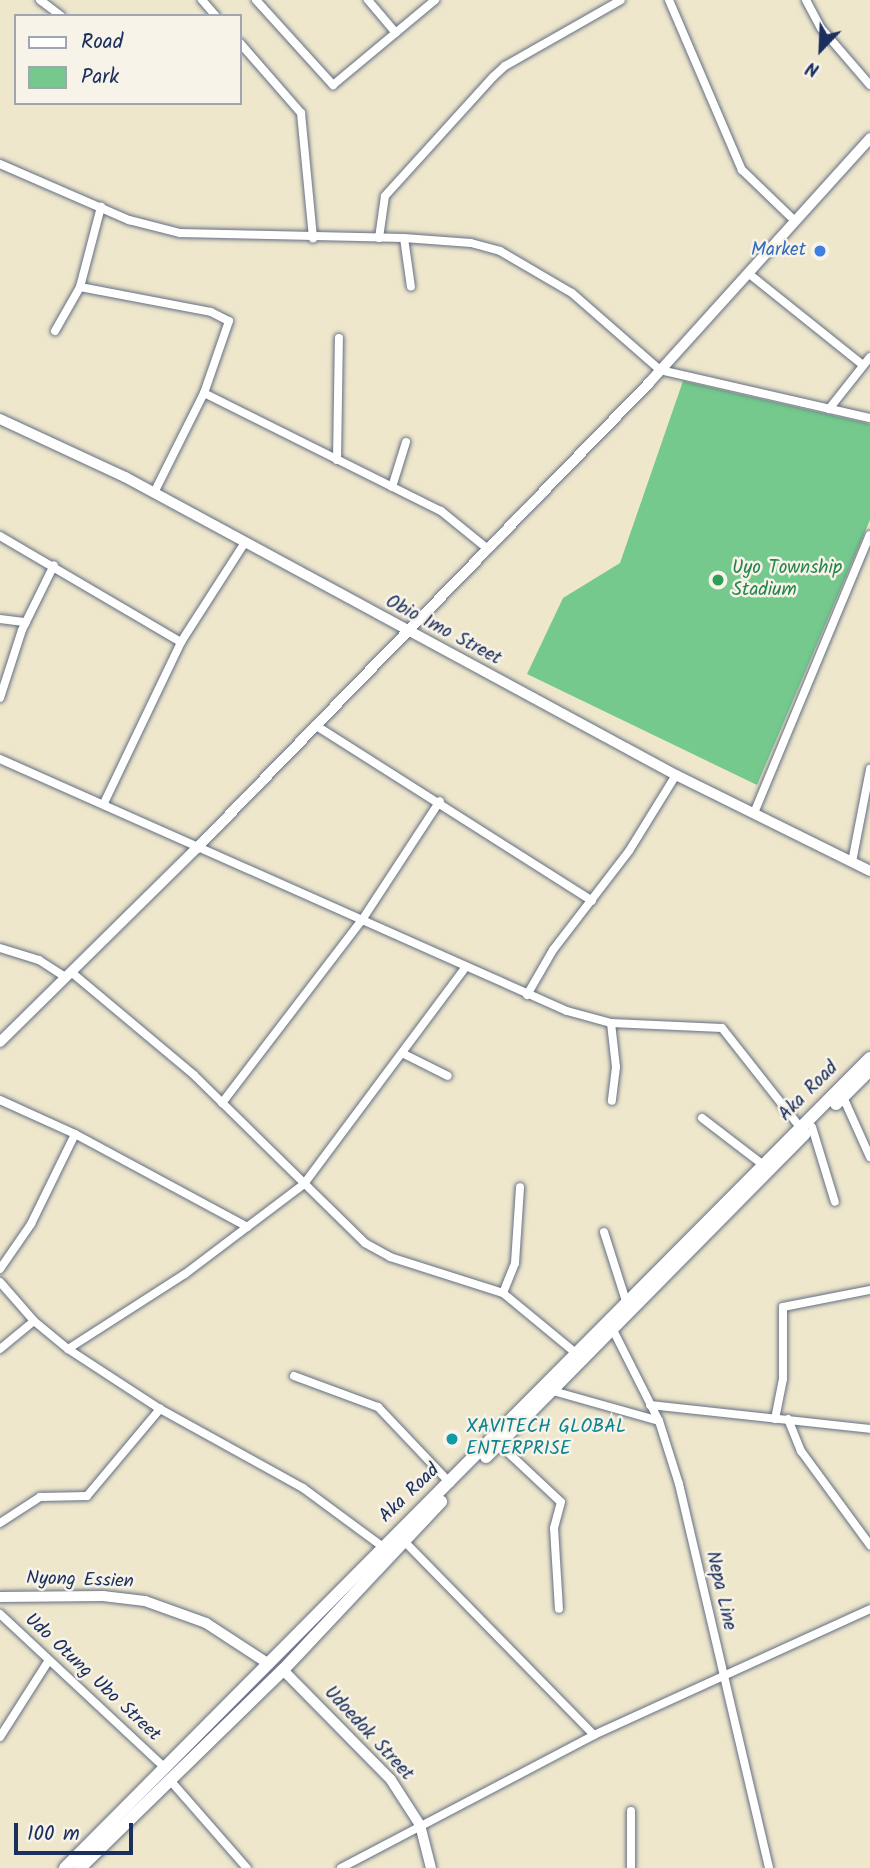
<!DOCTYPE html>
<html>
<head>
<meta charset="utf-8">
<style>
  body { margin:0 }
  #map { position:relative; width:870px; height:1868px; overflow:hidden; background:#eee7cc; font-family:Kalam,sans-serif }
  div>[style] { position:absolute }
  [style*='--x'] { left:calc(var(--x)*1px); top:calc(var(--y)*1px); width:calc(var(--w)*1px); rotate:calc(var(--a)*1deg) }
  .green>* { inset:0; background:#75c98d }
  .roads { filter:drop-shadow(0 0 2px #656f84) drop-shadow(0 0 2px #656f84) }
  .street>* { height:8px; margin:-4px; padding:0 4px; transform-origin:4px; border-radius:4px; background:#fff }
  .secondary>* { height:10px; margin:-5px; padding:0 5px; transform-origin:5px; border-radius:5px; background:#fff }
  .primary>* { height:12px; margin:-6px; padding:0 6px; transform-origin:6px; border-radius:6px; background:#fff }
  .dots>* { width:19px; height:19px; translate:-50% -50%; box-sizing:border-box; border:4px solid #f7f3e8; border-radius:50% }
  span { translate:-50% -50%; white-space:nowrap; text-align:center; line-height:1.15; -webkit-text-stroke:5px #f7f3e8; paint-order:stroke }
  .shop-label { font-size:19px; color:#366cbe }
  .right { translate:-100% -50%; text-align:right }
  .leisure-label { font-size:19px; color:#27864d }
  .left { translate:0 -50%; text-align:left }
  .street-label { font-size:19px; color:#1b2f5e }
  .culture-label { font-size:19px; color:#0d838f }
  .legend { position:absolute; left:14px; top:14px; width:228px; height:91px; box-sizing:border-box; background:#f7f3e8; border:2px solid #9fa5b1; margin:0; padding:9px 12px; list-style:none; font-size:21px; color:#1b2f5e }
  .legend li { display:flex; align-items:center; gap:14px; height:35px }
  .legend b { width:35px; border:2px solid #9fa5b1 }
  .north { position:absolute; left:786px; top:14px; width:70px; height:70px; -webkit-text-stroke:5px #f7f3e8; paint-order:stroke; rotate:203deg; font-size:19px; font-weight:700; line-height:28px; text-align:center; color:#1b2f5e }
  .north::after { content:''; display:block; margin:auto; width:24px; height:32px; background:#1b2f5e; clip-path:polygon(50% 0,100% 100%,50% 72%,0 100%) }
  .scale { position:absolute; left:14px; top:1823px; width:119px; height:32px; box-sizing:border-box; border:4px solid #1b2f5e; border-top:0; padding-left:9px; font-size:21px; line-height:24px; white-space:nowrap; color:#1b2f5e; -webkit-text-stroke:5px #f7f3e8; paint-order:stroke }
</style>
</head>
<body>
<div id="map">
  <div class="green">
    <div style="clip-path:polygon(683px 381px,870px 424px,870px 520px,757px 785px,527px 674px,563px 598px,620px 563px)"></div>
  </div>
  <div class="roads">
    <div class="street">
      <div style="--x:40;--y:0;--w:26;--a:37"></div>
      <div style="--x:202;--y:0;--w:21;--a:49"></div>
      <div style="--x:256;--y:0;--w:115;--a:47.8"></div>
      <div style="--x:333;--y:85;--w:133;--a:-39.8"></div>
      <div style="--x:368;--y:0;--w:43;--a:49.7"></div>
      <div style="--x:669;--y:0;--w:185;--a:66.8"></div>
      <div style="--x:742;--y:170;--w:74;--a:43.9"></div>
      <div style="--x:806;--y:0;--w:32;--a:62"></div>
      <div style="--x:821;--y:28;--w:75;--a:49.3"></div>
      <div style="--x:240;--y:43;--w:93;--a:48.9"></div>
      <div style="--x:301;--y:113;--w:126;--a:84.5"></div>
      <div style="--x:0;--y:164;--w:141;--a:23.5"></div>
      <div style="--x:129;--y:220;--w:53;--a:14.3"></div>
      <div style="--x:180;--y:233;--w:224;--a:1.3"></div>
      <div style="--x:404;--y:238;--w:67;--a:4.3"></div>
      <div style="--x:471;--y:243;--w:30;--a:15"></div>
      <div style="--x:500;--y:251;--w:83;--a:30.3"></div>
      <div style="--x:572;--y:293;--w:117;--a:41.2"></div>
      <div style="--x:660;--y:370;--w:215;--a:12.9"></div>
      <div style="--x:379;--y:238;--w:42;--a:-81.9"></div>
      <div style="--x:385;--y:196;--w:161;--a:-47.8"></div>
      <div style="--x:493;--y:77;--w:16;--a:-43"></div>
      <div style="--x:505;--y:66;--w:133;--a:-29.6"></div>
      <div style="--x:404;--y:238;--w:49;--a:81.9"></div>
      <div style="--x:748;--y:273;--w:147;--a:38.7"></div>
      <div style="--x:80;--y:287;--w:133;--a:10.8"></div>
      <div style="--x:211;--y:312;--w:20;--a:27"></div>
      <div style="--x:229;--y:321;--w:76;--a:109.1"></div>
      <div style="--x:204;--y:393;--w:112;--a:116.6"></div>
      <div style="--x:55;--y:331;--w:51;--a:-60.4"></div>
      <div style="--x:80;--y:287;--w:83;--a:-75.3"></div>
      <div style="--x:204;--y:393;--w:265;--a:26.5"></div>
      <div style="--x:441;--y:511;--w:60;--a:39"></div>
      <div style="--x:829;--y:409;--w:66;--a:-51.7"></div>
      <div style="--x:337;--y:460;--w:122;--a:-89.1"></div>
      <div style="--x:392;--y:487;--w:47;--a:-72.7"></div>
      <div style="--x:0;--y:536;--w:210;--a:30.4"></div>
      <div style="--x:0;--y:619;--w:26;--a:7"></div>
      <div style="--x:0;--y:698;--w:71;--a:-72.1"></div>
      <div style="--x:22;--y:630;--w:72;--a:-63.8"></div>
      <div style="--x:315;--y:725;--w:328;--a:32.4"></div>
      <div style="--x:0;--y:759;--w:620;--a:23.96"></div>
      <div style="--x:567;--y:1011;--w:46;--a:15.3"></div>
      <div style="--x:611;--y:1023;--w:111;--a:2.6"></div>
      <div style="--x:722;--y:1028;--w:126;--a:51.8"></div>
      <div style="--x:104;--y:803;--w:178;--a:-64.4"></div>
      <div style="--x:181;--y:642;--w:117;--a:-57.3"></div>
      <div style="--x:754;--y:813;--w:301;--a:-67.4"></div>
      <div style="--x:852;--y:862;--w:95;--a:-79"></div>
      <div style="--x:0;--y:948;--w:41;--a:17.1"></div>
      <div style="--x:39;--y:960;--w:31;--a:33"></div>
      <div style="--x:71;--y:972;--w:160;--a:39.9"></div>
      <div style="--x:194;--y:1075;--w:240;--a:44.5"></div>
      <div style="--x:365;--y:1243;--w:29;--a:29"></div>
      <div style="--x:390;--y:1257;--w:119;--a:17.7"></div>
      <div style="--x:503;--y:1293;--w:96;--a:39.5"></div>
      <div style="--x:527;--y:995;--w:52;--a:-60"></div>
      <div style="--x:553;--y:950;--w:125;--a:-52.5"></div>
      <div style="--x:629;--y:851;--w:89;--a:-58.3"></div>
      <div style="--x:611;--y:1023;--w:44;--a:83.5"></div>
      <div style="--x:616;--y:1067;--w:34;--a:97"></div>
      <div style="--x:402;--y:1053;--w:51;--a:26.6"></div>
      <div style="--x:843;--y:1097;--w:66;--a:65.8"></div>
      <div style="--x:0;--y:1100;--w:82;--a:24.4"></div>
      <div style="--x:75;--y:1134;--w:196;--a:28.3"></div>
      <div style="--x:222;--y:1103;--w:230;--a:-52.6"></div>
      <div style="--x:362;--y:920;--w:142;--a:-56.8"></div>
      <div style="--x:702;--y:1118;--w:76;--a:37.5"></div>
      <div style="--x:812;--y:1127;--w:78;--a:73"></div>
      <div style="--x:604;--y:1232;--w:72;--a:72.3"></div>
      <div style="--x:0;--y:1269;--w:55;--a:-55.4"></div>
      <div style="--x:31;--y:1224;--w:100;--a:-63.9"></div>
      <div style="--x:0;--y:1282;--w:52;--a:48.9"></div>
      <div style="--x:34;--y:1321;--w:44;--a:39.5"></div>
      <div style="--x:68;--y:1349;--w:110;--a:33.1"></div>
      <div style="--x:160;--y:1409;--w:163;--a:28.9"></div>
      <div style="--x:303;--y:1488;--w:99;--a:36.4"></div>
      <div style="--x:503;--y:1293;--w:32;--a:-68"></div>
      <div style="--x:515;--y:1263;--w:76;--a:-86.2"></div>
      <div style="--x:613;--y:1330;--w:102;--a:63.2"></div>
      <div style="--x:659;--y:1421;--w:66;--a:72.4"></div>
      <div style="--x:679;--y:1484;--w:394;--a:76.8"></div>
      <div style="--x:0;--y:1349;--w:44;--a:-39.5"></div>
      <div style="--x:68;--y:1349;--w:139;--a:-32.7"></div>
      <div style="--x:185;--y:1274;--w:149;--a:-37.1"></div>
      <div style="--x:304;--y:1184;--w:268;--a:-53.3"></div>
      <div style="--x:294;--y:1376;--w:90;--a:20.3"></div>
      <div style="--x:378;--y:1407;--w:105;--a:46.5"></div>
      <div style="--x:553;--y:1391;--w:110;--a:15.8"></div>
      <div style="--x:650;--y:1405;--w:221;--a:6.2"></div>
      <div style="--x:775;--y:1419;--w:41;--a:-78.7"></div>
      <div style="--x:783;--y:1379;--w:72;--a:-90"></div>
      <div style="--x:783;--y:1307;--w:89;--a:-11.1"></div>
      <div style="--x:788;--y:1419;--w:35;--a:68"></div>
      <div style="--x:801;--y:1451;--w:117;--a:53.7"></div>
      <div style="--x:500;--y:1445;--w:83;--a:43.1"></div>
      <div style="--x:561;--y:1502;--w:27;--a:105"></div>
      <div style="--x:554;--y:1528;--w:81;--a:86.5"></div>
      <div style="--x:0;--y:1523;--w:48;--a:-33"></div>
      <div style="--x:40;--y:1497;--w:47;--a:-1.2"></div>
      <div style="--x:87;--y:1496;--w:114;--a:-50"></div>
      <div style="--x:403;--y:1540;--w:273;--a:45.6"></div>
      <div style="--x:0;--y:1614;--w:223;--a:43"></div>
      <div style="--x:0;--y:1737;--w:91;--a:-57.5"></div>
      <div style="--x:169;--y:1779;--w:118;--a:48.8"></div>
      <div style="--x:631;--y:1811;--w:57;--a:90"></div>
      <div style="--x:341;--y:1868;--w:286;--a:-27.7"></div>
      <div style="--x:594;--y:1735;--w:303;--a:-24.5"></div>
    </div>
    <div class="secondary">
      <div style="--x:0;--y:419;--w:138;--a:24.9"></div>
      <div style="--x:125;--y:477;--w:626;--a:28.41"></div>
      <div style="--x:676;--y:775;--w:216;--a:26.3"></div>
      <div style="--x:0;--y:1042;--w:276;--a:-44.6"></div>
      <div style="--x:197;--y:848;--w:648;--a:-45.81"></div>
      <div style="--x:649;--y:383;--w:330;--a:-47.9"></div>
      <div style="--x:0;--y:1597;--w:103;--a:-0.6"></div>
      <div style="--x:103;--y:1596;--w:42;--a:6.8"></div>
      <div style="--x:145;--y:1601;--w:65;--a:19.8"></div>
      <div style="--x:206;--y:1623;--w:75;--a:33.1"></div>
      <div style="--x:283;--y:1670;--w:154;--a:45.5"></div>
      <div style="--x:391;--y:1780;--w:54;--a:57.2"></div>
      <div style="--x:420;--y:1825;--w:44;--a:75.7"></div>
    </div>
    <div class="primary">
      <div style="--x:836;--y:1104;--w:48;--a:-45"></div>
      <div style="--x:486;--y:1457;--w:454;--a:-45.4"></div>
      <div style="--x:65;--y:1868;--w:1142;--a:-45.18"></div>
      <div style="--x:80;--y:1868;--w:284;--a:-44.3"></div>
      <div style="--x:283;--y:1670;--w:231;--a:-46.8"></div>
    </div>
  </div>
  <div class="dots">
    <div style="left:820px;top:251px;background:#3f7fe0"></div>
    <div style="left:718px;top:580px;background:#2e9e5b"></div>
    <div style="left:452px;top:1439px;background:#0f9aa8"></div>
  </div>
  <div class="shop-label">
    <span class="right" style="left:806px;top:251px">Market</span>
  </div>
  <div class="leisure-label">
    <span class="left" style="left:732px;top:580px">Uyo Township<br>Stadium</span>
  </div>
  <div class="street-label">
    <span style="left:443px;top:631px;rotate:28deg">Obio Imo Street</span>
    <span style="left:809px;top:1092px;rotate:-45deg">Aka Road</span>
    <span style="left:410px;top:1494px;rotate:-44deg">Aka Road</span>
    <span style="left:80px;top:1581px;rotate:2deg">Nyong Essien</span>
    <span style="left:720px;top:1591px;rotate:77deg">Nepa Line</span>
    <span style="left:92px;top:1678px;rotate:43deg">Udo Otung Ubo Street</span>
    <span style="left:368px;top:1734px;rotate:47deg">Udoedok Street</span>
  </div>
  <div class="culture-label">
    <span class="left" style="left:466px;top:1439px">XAVITECH GLOBAL<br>ENTERPRISE</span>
  </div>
  <ul class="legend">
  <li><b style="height:9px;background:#fff"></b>Road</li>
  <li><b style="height:19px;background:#75c98d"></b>Park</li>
  </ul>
  <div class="north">N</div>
  <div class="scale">100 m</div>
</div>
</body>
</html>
